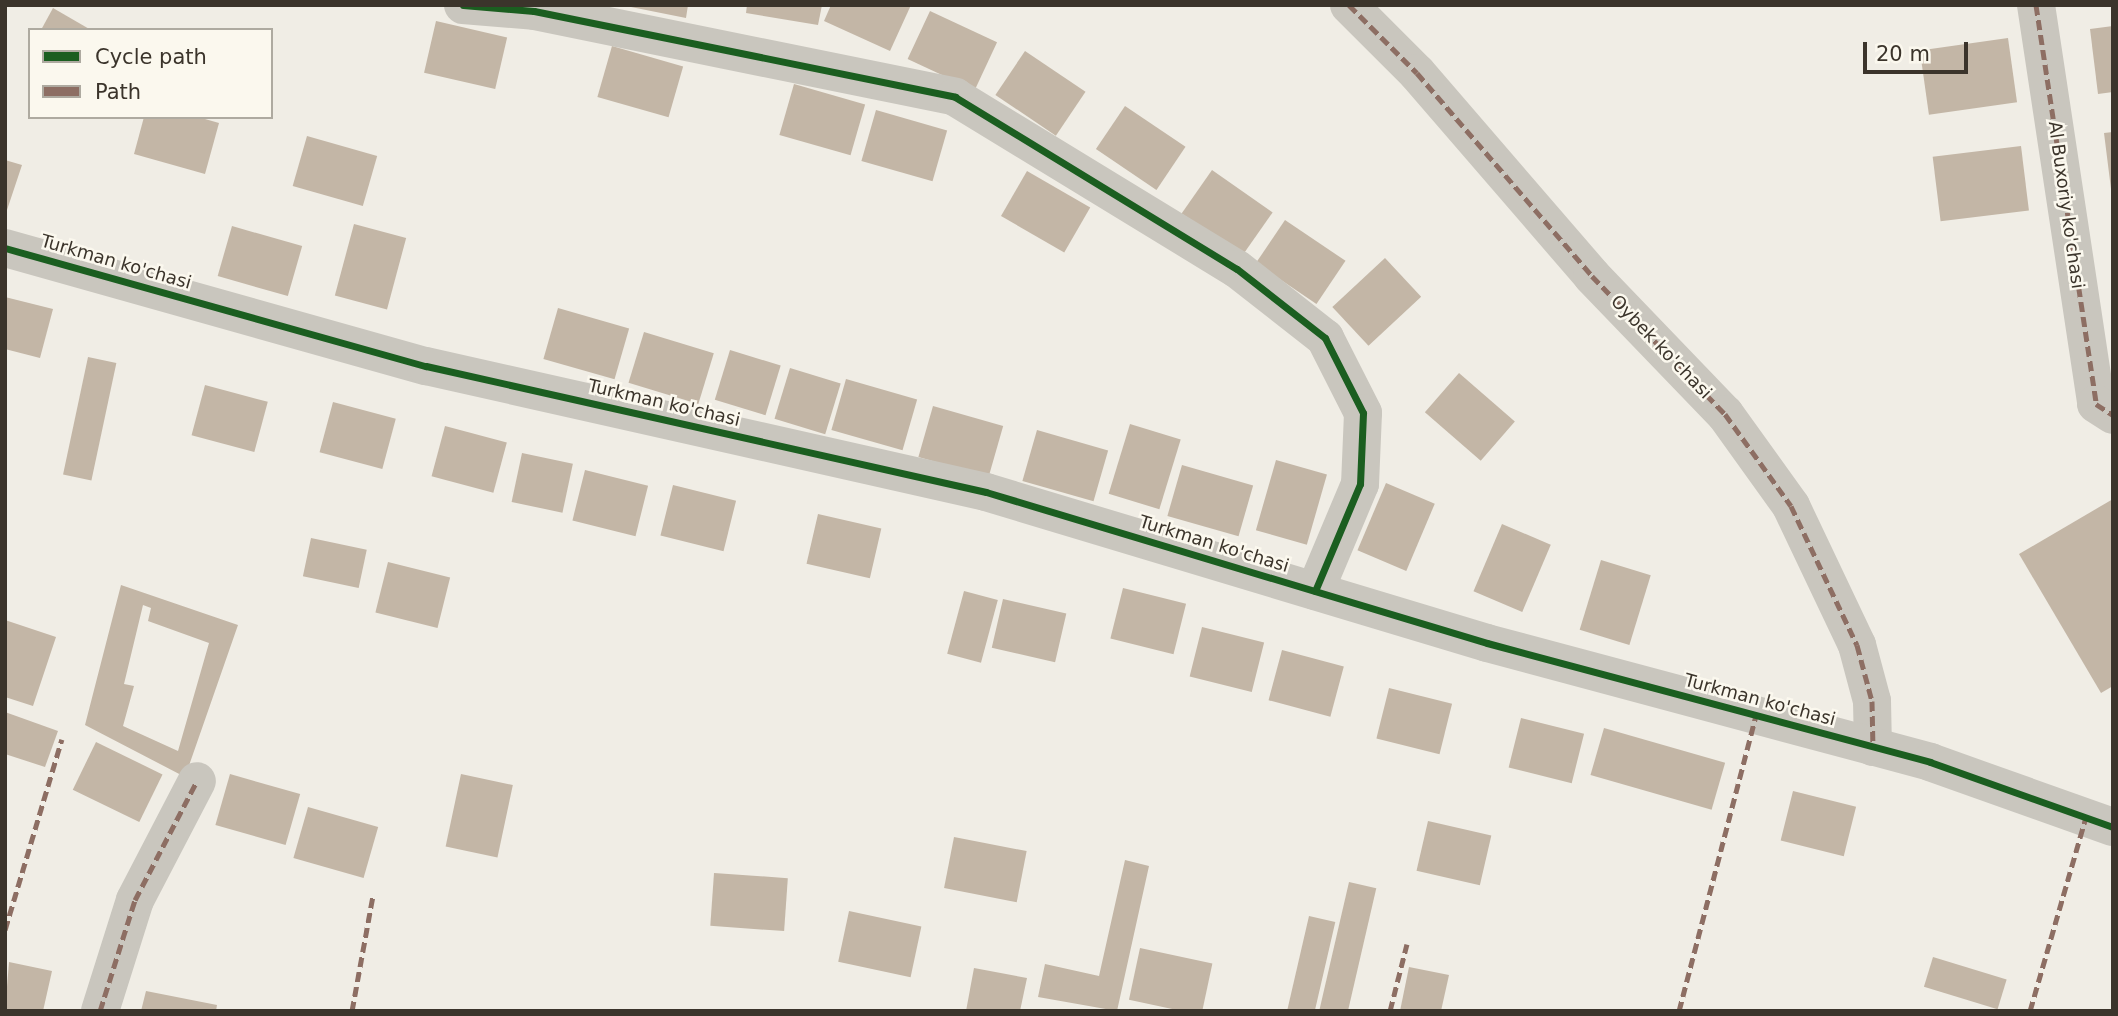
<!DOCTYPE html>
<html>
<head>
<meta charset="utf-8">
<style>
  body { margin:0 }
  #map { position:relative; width:2118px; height:1016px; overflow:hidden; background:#f0ede5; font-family:"DejaVu Sans",sans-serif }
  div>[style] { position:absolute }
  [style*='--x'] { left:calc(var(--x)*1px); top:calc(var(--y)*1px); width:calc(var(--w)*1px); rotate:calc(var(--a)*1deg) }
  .building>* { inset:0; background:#c3b6a6; transform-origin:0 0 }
  .minor>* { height:38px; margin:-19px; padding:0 19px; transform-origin:19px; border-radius:19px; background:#c9c6be }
  .quiet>* { height:5px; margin-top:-2.5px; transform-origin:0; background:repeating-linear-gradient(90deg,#8d6e63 0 10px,transparent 0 15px) }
  .cycleway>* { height:7px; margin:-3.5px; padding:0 3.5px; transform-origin:3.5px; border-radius:3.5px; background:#1b5e20 }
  span { translate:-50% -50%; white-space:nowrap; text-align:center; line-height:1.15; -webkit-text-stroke:5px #fbf8ee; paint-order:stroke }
  .street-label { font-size:18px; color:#3b342b }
  .frame { position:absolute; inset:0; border:7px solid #3b342b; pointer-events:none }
  .legend { position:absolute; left:28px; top:28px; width:245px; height:91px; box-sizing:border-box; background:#fbf8ee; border:2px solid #aeaaa0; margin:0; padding:9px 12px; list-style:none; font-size:21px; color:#3b342b }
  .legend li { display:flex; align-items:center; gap:14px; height:35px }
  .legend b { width:35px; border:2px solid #aeaaa0 }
  .scale { position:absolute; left:1863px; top:42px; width:105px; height:32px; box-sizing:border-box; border:4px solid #3b342b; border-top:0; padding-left:9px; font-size:21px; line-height:24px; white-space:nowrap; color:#3b342b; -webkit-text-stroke:5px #fbf8ee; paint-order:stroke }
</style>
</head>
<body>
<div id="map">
  <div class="building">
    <div style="clip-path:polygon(621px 5px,688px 5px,686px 18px)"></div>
    <div style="clip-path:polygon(747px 5px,822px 5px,818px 25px,746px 13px)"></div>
    <div style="clip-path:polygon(831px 5px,911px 5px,890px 51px,824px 21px)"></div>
    <div style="clip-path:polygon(53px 8px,91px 30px,41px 30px)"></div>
    <div style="left:930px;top:11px;width:74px;height:53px;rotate:25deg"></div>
    <div style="left:436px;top:21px;width:73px;height:53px;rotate:13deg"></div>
    <div style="clip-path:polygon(2113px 26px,2113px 92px,2098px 94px,2090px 29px)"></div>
    <div style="left:2008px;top:38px;width:65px;height:89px;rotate:82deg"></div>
    <div style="left:612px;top:46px;width:74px;height:53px;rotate:16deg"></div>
    <div style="left:1025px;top:51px;width:73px;height:53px;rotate:34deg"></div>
    <div style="left:794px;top:84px;width:74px;height:53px;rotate:16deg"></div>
    <div style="left:1125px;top:106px;width:73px;height:52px;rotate:34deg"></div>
    <div style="left:876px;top:110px;width:74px;height:53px;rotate:16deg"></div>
    <div style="clip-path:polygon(144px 117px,198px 117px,219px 123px,205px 174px,134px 154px)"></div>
    <div style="clip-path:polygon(2113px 132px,2113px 189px,2111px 189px,2104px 133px)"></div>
    <div style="left:307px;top:136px;width:73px;height:52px;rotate:16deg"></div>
    <div style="left:2021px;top:146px;width:65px;height:89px;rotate:83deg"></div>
    <div style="clip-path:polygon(5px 160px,22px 165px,6px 213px,5px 213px)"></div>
    <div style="left:1212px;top:170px;width:74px;height:53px;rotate:35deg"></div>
    <div style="left:1027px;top:171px;width:73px;height:52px;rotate:30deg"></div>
    <div style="left:1285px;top:220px;width:73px;height:52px;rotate:34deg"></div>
    <div style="left:354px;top:224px;width:54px;height:74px;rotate:15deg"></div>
    <div style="left:232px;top:226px;width:73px;height:52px;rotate:16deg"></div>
    <div style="left:1385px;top:258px;width:53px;height:72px;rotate:47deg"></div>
    <div style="clip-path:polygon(5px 297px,53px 309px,40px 358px,5px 349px)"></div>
    <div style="left:558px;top:308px;width:74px;height:53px;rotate:16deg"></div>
    <div style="left:644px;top:332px;width:73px;height:53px;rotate:17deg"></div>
    <div style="left:730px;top:350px;width:53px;height:52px;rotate:17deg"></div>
    <div style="left:88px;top:357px;width:29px;height:120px;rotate:12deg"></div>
    <div style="left:790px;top:368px;width:53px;height:53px;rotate:17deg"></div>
    <div style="left:1459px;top:373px;width:74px;height:52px;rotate:41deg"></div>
    <div style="left:846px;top:379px;width:74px;height:53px;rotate:16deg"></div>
    <div style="left:205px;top:385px;width:65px;height:52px;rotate:15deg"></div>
    <div style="left:333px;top:402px;width:65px;height:52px;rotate:15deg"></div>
    <div style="left:933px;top:406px;width:73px;height:53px;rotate:16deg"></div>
    <div style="left:1130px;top:424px;width:53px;height:73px;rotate:17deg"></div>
    <div style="left:445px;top:426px;width:64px;height:52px;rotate:15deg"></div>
    <div style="left:1037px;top:430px;width:74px;height:53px;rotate:16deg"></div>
    <div style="left:522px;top:453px;width:52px;height:50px;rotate:12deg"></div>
    <div style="left:1276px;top:460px;width:53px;height:73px;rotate:16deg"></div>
    <div style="left:1182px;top:465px;width:74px;height:53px;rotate:16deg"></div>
    <div style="left:585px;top:470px;width:65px;height:52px;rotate:14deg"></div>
    <div style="left:1386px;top:483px;width:53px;height:73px;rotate:23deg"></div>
    <div style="left:673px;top:485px;width:65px;height:52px;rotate:14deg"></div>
    <div style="clip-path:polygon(2113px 499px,2113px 686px,2101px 693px,2019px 554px)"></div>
    <div style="left:818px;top:514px;width:65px;height:51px;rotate:13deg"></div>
    <div style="left:1502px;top:524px;width:53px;height:73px;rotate:23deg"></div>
    <div style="left:311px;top:538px;width:57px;height:39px;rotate:12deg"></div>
    <div style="left:1601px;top:560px;width:52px;height:73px;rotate:17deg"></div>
    <div style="left:388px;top:562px;width:64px;height:52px;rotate:14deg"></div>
    <div style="clip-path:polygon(evenodd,121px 585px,238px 625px,185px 777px,85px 725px,121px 585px,143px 605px,151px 608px,148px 621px,209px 643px,178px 751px,123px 726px,134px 686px,124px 684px,143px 605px)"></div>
    <div style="left:1123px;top:588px;width:65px;height:52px;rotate:14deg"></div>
    <div style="left:964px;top:591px;width:35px;height:65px;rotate:15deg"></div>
    <div style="left:1003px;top:599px;width:65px;height:50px;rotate:13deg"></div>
    <div style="clip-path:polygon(5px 620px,56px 637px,33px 706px,5px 697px)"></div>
    <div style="left:1202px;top:627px;width:64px;height:51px;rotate:14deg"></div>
    <div style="left:1282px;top:650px;width:64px;height:52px;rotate:15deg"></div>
    <div style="left:1389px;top:688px;width:65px;height:52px;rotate:14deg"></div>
    <div style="clip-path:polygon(5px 712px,58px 731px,45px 767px,5px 754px)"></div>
    <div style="left:1521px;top:718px;width:65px;height:51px;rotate:14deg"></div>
    <div style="left:1604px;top:728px;width:126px;height:49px;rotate:16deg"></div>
    <div style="left:96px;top:742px;width:74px;height:53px;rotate:26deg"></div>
    <div style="left:230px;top:774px;width:73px;height:53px;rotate:16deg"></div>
    <div style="left:461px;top:774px;width:53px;height:74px;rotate:12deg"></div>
    <div style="left:1793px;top:791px;width:65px;height:51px;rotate:14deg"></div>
    <div style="left:308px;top:807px;width:73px;height:53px;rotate:16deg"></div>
    <div style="left:1428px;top:821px;width:65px;height:51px;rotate:13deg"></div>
    <div style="left:954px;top:837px;width:74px;height:52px;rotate:11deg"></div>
    <div style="clip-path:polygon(1125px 860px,1149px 866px,1117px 1011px,1038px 997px,1045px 964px,1099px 976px)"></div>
    <div style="left:714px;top:873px;width:74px;height:53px;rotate:4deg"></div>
    <div style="left:1349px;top:882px;width:28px;height:132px;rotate:13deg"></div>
    <div style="left:849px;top:911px;width:74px;height:52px;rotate:12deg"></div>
    <div style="left:1309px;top:916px;width:27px;height:98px;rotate:13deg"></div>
    <div style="left:1140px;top:948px;width:74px;height:53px;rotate:12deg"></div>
    <div style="left:1933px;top:957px;width:77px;height:31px;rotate:17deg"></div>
    <div style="clip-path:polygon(9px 962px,52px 971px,43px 1011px,5px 1011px)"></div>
    <div style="clip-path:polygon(1409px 967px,1449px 975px,1441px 1011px,1400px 1011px)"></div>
    <div style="clip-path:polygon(974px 968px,1027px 978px,1020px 1011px,966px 1011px)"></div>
    <div style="clip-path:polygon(146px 991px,217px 1005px,216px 1011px,141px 1011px)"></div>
  </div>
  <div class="minor">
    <div style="--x:463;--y:5;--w:71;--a:4.8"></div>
    <div style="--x:534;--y:11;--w:430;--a:11.5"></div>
    <div style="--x:955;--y:97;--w:330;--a:31.4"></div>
    <div style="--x:1237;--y:269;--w:112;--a:38.1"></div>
    <div style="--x:1325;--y:338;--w:84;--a:63.1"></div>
    <div style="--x:1363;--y:413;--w:71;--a:92.4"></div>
    <div style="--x:1360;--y:484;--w:116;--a:112.8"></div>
    <div style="--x:1349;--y:5;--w:96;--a:45"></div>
    <div style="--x:1417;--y:73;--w:268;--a:49.2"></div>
    <div style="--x:1592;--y:276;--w:192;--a:46.1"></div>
    <div style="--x:1725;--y:414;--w:113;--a:54.3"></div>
    <div style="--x:1791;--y:506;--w:154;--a:64.6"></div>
    <div style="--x:1857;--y:645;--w:58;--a:75"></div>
    <div style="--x:1872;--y:701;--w:46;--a:88.8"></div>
    <div style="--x:2036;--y:5;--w:403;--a:81.4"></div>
    <div style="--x:2096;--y:404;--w:20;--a:33"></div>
    <div style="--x:5;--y:248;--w:437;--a:15.7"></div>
    <div style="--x:426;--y:366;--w:574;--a:12.68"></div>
    <div style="--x:986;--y:492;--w:523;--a:16.77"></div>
    <div style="--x:1487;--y:643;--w:459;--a:15"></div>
    <div style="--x:1930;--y:762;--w:194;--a:19.6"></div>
    <div style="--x:100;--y:1011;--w:116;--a:-72.5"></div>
    <div style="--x:135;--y:900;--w:134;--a:-62.5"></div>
  </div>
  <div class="quiet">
    <div style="--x:1349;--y:5;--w:96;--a:45"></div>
    <div style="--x:1417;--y:73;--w:268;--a:49.2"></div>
    <div style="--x:1592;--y:276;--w:192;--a:46.1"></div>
    <div style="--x:1725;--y:414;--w:113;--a:54.3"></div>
    <div style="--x:1791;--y:506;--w:154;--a:64.6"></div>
    <div style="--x:1857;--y:645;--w:58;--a:75"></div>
    <div style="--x:1872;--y:701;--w:46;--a:88.8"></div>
    <div style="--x:2036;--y:5;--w:403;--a:81.4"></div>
    <div style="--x:2096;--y:404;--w:20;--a:33"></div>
    <div style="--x:5;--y:930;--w:199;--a:-73.4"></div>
    <div style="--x:100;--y:1011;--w:116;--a:-72.5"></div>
    <div style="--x:135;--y:900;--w:134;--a:-62.5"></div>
    <div style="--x:352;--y:1011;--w:117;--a:-79.7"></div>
    <div style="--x:1390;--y:1011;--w:69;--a:-75.8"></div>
    <div style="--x:1679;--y:1011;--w:306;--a:-75.4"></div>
    <div style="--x:2030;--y:1011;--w:202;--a:-73.9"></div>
  </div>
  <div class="cycleway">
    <div style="--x:463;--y:5;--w:71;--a:4.8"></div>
    <div style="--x:534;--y:11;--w:430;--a:11.5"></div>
    <div style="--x:955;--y:97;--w:330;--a:31.4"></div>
    <div style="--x:1237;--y:269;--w:112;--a:38.1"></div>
    <div style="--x:1325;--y:338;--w:84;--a:63.1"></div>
    <div style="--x:1363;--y:413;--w:71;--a:92.4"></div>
    <div style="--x:1360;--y:484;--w:116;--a:112.8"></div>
    <div style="--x:5;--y:248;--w:437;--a:15.7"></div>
    <div style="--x:426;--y:366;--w:574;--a:12.68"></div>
    <div style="--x:986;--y:492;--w:523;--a:16.77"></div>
    <div style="--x:1487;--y:643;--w:459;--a:15"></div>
    <div style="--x:1930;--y:762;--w:194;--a:19.6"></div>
  </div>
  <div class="street-label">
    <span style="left:2066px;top:205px;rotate:82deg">Al Buxoriy ko'chasi</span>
    <span style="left:116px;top:262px;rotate:16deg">Turkman ko'chasi</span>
    <span style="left:1661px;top:347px;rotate:46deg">Oybek ko'chasi</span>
    <span style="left:664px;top:403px;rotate:13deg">Turkman ko'chasi</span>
    <span style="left:1214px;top:544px;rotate:17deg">Turkman ko'chasi</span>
    <span style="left:1760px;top:700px;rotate:15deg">Turkman ko'chasi</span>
  </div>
  <div class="frame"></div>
  <ul class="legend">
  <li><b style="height:9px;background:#1b5e20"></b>Cycle path</li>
  <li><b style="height:9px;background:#8d6e63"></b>Path</li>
  </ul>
  <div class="scale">20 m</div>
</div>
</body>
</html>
